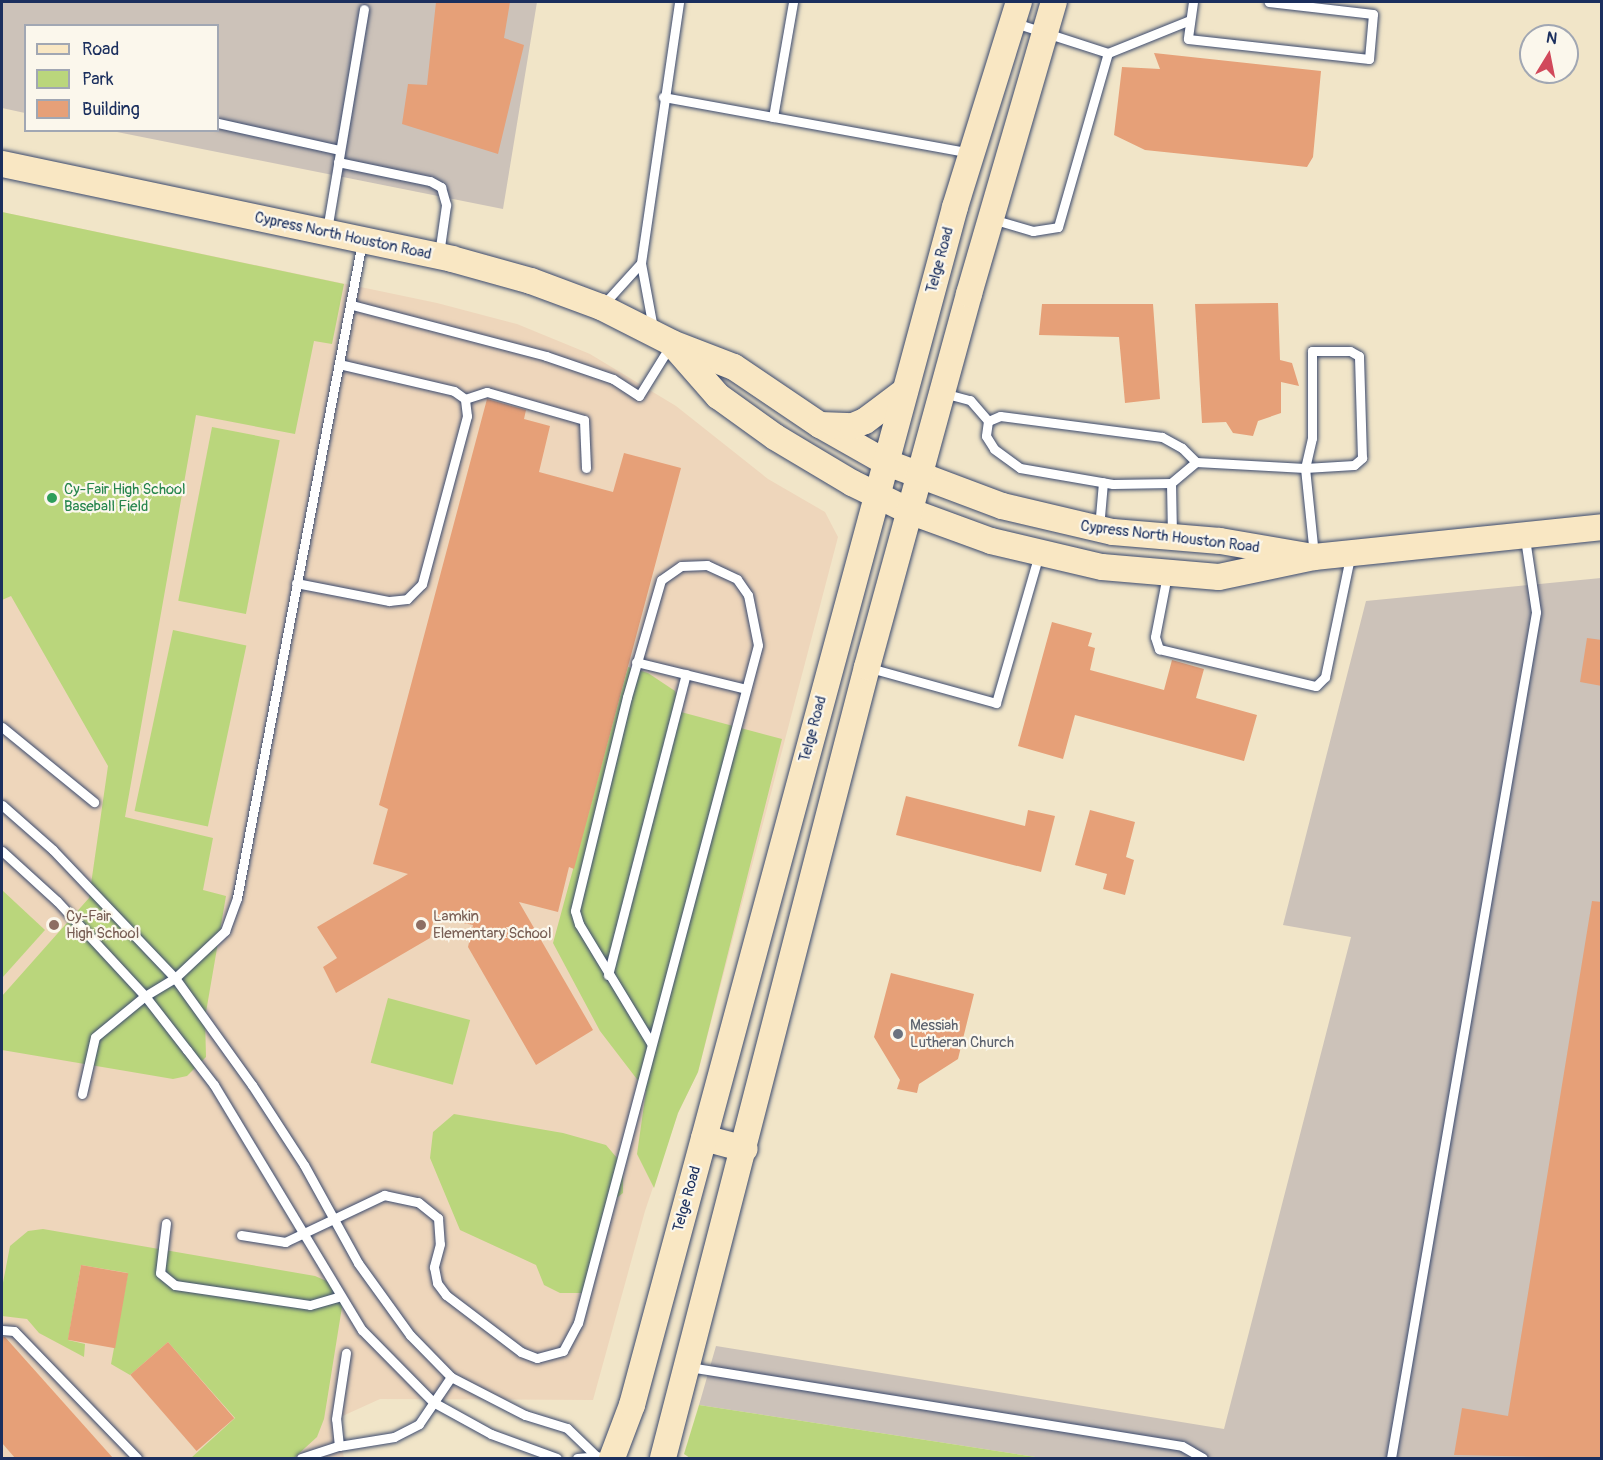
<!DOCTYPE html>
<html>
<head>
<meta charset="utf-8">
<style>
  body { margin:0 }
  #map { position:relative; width:1603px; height:1460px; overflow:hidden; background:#f1e5c8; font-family:Pangolin,sans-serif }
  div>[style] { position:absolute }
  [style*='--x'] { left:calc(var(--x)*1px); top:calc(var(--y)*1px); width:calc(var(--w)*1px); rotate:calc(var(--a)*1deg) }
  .built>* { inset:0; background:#eed6bb }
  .industrial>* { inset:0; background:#ccc2b9 }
  .green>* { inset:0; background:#bad67c; transform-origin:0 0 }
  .building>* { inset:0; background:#e6a078; transform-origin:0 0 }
  .roads { filter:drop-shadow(0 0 2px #3b4a6e) drop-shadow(0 0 2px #3b4a6e) }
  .service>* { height:9px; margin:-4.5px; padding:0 4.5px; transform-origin:4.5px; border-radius:4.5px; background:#fff }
  .secondary>* { height:26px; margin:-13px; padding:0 13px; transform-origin:13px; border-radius:13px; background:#f9e7c3 }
  .dots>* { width:16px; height:16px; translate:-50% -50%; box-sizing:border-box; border:3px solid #fbf7ec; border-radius:50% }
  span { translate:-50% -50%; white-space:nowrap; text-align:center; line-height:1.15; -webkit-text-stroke:4.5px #fbf7ec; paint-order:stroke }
  .street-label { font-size:15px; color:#1b2f5e }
  .leisure-label { font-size:15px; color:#27864d }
  .left { translate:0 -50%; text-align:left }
  .education-label { font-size:15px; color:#785e54 }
  .worship-label { font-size:15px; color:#5b616d }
  .frame { position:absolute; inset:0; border:3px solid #1b2f5e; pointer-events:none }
  .legend { position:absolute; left:24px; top:24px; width:195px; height:108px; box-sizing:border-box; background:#fbf7ec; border:2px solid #a1a7b3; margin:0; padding:8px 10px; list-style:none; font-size:18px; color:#1b2f5e }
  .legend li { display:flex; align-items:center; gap:12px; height:30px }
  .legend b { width:30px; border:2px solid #a1a7b3 }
  .north { position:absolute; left:1519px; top:24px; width:60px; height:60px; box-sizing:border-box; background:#fbf7ec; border:2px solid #a1a7b3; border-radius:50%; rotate:10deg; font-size:16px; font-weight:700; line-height:24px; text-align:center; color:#1b2f5e }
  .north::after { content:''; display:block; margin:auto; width:21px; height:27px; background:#d1495b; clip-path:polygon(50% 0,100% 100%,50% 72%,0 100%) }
</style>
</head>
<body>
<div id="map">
  <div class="built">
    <div style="clip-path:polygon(2px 212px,437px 303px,517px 324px,590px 354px,676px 406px,768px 479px,825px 512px,838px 537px,698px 1072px,678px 1113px,645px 1211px,593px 1400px,380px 1399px,336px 1419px,344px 1458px,2px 1458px)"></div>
  </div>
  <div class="industrial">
    <div style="clip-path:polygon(2px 2px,537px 2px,503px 209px,112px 131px,218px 130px,218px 26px,26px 26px,25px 113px,2px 108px)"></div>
    <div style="clip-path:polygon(1601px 578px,1601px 1458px,1042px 1458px,699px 1405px,716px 1346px,1224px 1429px,1351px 937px,1283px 925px,1366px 601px)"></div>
  </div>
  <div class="green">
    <div style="clip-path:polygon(2px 212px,344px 284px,332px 344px,314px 341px,295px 434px,196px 415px,125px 817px,213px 838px,203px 890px,226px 896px,205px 1018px,206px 1057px,187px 1076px,173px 1079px,2px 1050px,2px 996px,89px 898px,108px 766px,11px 596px,2px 600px)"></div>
    <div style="left:212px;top:427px;width:69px;height:177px;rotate:11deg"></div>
    <div style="left:173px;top:630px;width:75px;height:185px;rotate:12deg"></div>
    <div style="clip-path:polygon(628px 667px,648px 673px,675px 691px,681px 712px,782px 739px,698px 1072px,678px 1113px,654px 1188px,637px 1154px,646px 1091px,600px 1031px,553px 943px)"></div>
    <div style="clip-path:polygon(2px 890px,45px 930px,2px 978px)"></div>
    <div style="left:388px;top:998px;width:85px;height:67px;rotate:15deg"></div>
    <div style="clip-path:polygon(454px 1114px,563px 1133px,606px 1145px,623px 1165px,623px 1193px,605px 1207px,583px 1293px,560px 1293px,544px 1285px,536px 1265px,460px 1230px,430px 1158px,433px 1132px)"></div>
    <div style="clip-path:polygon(43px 1229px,315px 1276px,329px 1282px,339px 1295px,342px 1307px,324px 1419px,317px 1437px,294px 1458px,191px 1458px,235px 1418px,168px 1342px,130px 1375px,111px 1364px,128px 1273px,81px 1265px,68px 1340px,85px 1344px,84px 1357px,39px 1333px,27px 1319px,2px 1316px,2px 1288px,10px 1246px,28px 1231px)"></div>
    <div style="clip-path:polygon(699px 1405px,1042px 1458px,690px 1458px,684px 1454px)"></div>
  </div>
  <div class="building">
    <div style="clip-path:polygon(436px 2px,510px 2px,504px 38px,524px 45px,498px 154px,402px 124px,408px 84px,427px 85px)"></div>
    <div style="clip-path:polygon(1154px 53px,1321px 71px,1313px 157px,1307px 167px,1145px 150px,1114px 135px,1122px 67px,1160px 69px)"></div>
    <div style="clip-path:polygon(1278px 303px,1280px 360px,1292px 363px,1299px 386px,1281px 382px,1281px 413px,1258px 421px,1253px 436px,1233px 433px,1226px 422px,1202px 423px,1195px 304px)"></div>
    <div style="clip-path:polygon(1042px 304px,1153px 304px,1160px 399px,1125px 403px,1119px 337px,1039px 335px)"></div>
    <div style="clip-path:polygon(487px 399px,526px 410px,524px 419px,550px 426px,539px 472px,613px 492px,624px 453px,681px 468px,574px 869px,569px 867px,558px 912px,519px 902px,593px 1030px,536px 1065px,468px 947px,473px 925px,434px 917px,430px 938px,336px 993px,323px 967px,337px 958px,317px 927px,408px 874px,373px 864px,388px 809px,379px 805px)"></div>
    <div style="clip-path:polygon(1052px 622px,1092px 633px,1088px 646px,1095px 648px,1090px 670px,1164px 690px,1172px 660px,1204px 669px,1196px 698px,1257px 715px,1244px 761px,1075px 715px,1063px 759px,1018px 746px)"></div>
    <div style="clip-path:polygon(1587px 638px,1602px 640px,1602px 686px,1580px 682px)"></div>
    <div style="clip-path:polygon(906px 796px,1025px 826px,1028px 810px,1055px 816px,1041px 872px,896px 835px)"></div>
    <div style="clip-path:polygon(1090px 810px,1135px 822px,1126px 857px,1134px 860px,1125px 895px,1103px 889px,1107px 874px,1075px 865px)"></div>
    <div style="clip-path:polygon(1592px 901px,1602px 902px,1602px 1458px,1454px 1455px,1462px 1408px,1508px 1416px)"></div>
    <div style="clip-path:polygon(891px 973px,974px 994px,958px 1059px,919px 1084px,917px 1093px,897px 1089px,900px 1080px,874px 1037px)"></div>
    <div style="left:81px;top:1265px;width:48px;height:76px;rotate:10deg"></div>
    <div style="clip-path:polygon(2px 1337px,5px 1337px,113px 1458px,15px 1458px,2px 1443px)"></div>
    <div style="left:168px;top:1342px;width:101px;height:50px;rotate:49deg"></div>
  </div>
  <div class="roads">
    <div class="service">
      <div style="--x:1193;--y:2;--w:37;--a:98"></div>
      <div style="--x:1188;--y:39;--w:182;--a:6.3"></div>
      <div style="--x:1369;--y:59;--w:45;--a:-84.9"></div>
      <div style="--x:1373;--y:14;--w:105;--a:-173.4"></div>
      <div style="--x:1108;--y:53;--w:88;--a:-21.9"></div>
      <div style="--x:663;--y:97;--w:313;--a:10.3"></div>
      <div style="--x:773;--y:117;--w:117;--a:-80.1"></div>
      <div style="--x:218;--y:123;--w:125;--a:12.5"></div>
      <div style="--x:338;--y:162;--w:94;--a:11.7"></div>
      <div style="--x:430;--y:181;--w:13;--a:29"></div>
      <div style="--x:441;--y:187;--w:19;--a:74"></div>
      <div style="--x:446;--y:205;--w:49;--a:98.1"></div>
      <div style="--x:992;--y:219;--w:43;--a:16.3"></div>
      <div style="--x:1033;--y:231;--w:25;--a:-9"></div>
      <div style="--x:1058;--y:227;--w:181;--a:-74"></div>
      <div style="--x:1108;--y:53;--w:98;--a:-162.1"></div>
      <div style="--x:327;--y:230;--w:224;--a:-80.5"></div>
      <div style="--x:352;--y:305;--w:201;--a:14.7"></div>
      <div style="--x:546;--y:356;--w:71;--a:18.9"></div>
      <div style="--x:613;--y:379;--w:31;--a:33"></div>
      <div style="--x:639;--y:396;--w:59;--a:-58.2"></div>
      <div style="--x:602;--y:306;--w:58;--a:-47.8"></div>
      <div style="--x:653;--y:328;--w:66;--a:-100.5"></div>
      <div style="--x:641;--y:263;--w:264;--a:-81.7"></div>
      <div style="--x:339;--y:364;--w:118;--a:13.2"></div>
      <div style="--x:454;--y:391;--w:14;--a:36"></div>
      <div style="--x:465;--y:399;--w:23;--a:-18"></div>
      <div style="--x:487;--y:392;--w:101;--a:16.1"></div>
      <div style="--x:584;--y:420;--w:48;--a:87.6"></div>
      <div style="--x:943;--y:393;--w:28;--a:15"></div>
      <div style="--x:970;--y:400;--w:28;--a:49"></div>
      <div style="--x:988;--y:421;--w:15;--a:98"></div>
      <div style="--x:986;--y:436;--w:15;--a:58"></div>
      <div style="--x:994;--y:449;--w:32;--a:36"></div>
      <div style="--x:1020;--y:468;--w:94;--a:9.8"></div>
      <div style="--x:1113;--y:484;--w:58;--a:-1"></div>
      <div style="--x:1171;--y:483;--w:33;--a:-40"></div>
      <div style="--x:1196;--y:462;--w:20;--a:-135"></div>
      <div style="--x:1182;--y:448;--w:23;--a:-151"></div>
      <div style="--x:1162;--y:437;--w:163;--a:-172.6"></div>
      <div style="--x:1000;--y:416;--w:13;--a:157"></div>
      <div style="--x:1196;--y:462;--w:109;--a:3.2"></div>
      <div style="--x:1305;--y:468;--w:49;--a:-3.5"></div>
      <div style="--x:1354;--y:465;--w:11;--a:-41"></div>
      <div style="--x:1362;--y:458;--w:102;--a:-91.7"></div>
      <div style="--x:1359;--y:356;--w:10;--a:-151"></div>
      <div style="--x:1350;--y:351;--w:38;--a:180"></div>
      <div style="--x:1312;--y:351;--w:87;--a:90"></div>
      <div style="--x:1312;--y:438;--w:31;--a:103"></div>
      <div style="--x:1305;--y:468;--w:87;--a:84.1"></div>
      <div style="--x:1171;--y:483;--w:52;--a:88.9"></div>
      <div style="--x:1099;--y:528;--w:46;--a:-85"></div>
      <div style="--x:1167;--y:575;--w:63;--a:101"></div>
      <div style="--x:1155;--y:637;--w:13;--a:72"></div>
      <div style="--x:1159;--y:649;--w:161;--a:13.3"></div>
      <div style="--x:1316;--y:686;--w:13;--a:-45"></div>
      <div style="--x:1325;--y:677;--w:123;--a:-78.2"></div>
      <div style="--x:296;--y:583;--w:95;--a:11"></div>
      <div style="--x:389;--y:601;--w:18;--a:-6"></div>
      <div style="--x:407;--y:599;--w:21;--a:-45"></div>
      <div style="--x:422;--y:584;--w:174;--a:-75"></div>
      <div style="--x:467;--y:416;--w:17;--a:-97"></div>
      <div style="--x:636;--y:662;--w:113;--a:13.8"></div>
      <div style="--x:870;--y:668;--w:131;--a:15.5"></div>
      <div style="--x:996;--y:703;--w:155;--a:-73.9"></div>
      <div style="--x:2;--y:727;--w:119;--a:39.2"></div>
      <div style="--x:2;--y:805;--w:68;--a:41.4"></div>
      <div style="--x:53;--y:850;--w:177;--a:46.4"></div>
      <div style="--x:175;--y:978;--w:132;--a:54.3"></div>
      <div style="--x:252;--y:1085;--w:95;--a:57"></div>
      <div style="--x:304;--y:1165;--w:112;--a:61.1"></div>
      <div style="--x:358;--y:1263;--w:89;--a:54.2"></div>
      <div style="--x:410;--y:1335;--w:59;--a:45.7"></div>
      <div style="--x:451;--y:1377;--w:83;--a:27.2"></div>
      <div style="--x:525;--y:1415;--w:44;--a:17.2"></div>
      <div style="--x:567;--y:1428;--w:39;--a:44"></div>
      <div style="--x:2;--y:851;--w:74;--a:42.3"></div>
      <div style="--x:57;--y:901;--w:129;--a:47.2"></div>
      <div style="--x:145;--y:996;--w:68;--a:52.1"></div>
      <div style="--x:187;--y:1050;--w:44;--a:52.4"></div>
      <div style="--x:214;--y:1085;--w:286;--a:58.9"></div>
      <div style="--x:362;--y:1330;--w:101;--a:45.4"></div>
      <div style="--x:433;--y:1402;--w:66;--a:28.9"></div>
      <div style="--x:491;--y:1434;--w:70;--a:20"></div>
      <div style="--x:608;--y:975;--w:311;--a:-75.5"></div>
      <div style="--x:82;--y:1094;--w:58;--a:-77.2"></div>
      <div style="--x:95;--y:1037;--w:65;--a:-39.4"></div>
      <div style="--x:145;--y:996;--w:35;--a:-31"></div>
      <div style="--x:175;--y:978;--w:69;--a:-43.2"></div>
      <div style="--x:225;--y:931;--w:35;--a:-70"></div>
      <div style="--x:237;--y:898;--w:668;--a:-79.21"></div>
      <div style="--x:166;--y:1223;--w:50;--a:96.8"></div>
      <div style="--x:160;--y:1273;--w:19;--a:39"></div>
      <div style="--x:175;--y:1285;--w:136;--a:8.4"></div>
      <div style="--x:310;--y:1305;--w:32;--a:-16"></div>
      <div style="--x:241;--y:1235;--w:45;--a:9"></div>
      <div style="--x:285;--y:1242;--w:110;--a:-25.4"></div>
      <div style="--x:384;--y:1195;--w:35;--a:12"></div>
      <div style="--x:418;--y:1202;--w:26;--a:39"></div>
      <div style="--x:438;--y:1218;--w:26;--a:86"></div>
      <div style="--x:440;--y:1244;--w:24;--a:105"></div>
      <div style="--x:434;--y:1267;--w:16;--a:79"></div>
      <div style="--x:437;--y:1283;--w:15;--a:53"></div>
      <div style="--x:446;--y:1295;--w:94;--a:37.2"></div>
      <div style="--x:521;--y:1352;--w:17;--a:21"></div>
      <div style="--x:537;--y:1358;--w:27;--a:-15"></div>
      <div style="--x:563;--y:1351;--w:32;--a:-62"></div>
      <div style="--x:578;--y:1323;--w:701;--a:-75.13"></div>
      <div style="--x:758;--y:645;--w:51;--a:-101.3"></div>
      <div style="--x:748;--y:595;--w:19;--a:-125"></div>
      <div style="--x:737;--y:579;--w:33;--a:-155"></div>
      <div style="--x:707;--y:565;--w:26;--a:178"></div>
      <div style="--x:681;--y:566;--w:24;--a:145"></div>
      <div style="--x:661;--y:580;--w:122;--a:106.2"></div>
      <div style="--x:627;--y:697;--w:220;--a:103.7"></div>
      <div style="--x:575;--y:911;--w:14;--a:73"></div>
      <div style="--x:579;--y:924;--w:139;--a:58.8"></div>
      <div style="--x:2;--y:1330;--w:12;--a:5"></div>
      <div style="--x:14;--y:1331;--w:177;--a:45.9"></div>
      <div style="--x:689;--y:1367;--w:499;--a:9.1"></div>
      <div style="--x:1182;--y:1446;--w:24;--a:30"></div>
      <div style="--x:339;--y:1446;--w:27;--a:-96"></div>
      <div style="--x:336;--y:1419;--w:67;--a:-81.4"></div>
      <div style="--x:301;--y:1458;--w:40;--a:-18"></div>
      <div style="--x:339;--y:1446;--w:56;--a:-9.3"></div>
      <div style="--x:394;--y:1437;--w:28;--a:-27"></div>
      <div style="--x:419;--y:1424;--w:57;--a:-55.8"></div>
      <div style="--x:577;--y:1458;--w:21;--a:-5"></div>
      <div style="--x:1391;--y:1458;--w:858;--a:-80.27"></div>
      <div style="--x:1536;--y:612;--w:75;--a:-98.5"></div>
    </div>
    <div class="secondary">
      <div style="--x:2;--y:164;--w:460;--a:11.9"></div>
      <div style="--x:452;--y:259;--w:82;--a:15.6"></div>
      <div style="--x:531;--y:281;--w:75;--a:20.4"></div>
      <div style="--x:601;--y:307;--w:80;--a:26.9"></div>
      <div style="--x:672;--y:343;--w:66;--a:21.2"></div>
      <div style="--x:734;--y:367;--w:104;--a:34"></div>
      <div style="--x:820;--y:425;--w:75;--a:29.6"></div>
      <div style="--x:885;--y:462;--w:125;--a:20.6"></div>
      <div style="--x:1002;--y:506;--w:114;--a:13.2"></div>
      <div style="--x:1113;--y:532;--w:107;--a:4.8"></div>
      <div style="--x:1220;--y:541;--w:95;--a:9.7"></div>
      <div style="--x:674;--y:346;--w:67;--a:48.7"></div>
      <div style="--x:718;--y:396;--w:70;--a:35.7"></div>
      <div style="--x:775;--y:437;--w:90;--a:30.9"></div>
      <div style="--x:852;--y:483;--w:64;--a:26.2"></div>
      <div style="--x:909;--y:511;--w:87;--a:20.1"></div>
      <div style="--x:991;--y:541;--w:114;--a:13.2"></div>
      <div style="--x:1102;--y:567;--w:117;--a:4.9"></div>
      <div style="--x:1219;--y:577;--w:97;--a:-11.9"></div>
      <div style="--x:1314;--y:557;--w:290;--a:-5.9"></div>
      <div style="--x:820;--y:425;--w:33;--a:2"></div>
      <div style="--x:853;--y:426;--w:13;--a:-23"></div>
      <div style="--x:865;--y:421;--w:50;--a:-36.9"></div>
      <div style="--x:704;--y:1138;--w:42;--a:15"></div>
      <div style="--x:612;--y:1458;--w:57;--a:-69.3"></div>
      <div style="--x:632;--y:1405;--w:1241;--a:-74.91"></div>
      <div style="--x:955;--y:207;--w:215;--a:-72.7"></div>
      <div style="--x:663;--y:1458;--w:817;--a:-75.54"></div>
      <div style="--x:867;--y:667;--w:387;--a:-74.7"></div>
      <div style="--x:969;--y:294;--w:304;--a:-73.8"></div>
    </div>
  </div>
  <div class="dots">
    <div style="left:52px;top:498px;background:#2e9e5b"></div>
    <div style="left:54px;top:925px;background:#8d6e63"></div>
    <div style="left:421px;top:925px;background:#8d6e63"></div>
    <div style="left:898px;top:1034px;background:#6b7280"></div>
  </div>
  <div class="street-label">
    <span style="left:343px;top:236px;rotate:12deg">Cypress North Houston Road</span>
    <span style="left:940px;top:260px;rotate:-75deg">Telge Road</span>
    <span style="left:1170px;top:537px;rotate:7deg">Cypress North Houston Road</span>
    <span style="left:813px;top:729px;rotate:-75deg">Telge Road</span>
    <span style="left:687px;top:1199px;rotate:-74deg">Telge Road</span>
  </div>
  <div class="leisure-label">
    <span class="left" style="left:64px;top:498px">Cy-Fair High School<br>Baseball Field</span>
  </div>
  <div class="education-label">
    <span class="left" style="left:66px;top:925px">Cy-Fair<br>High School</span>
    <span class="left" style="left:433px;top:925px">Lamkin<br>Elementary School</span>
  </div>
  <div class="worship-label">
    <span class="left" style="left:910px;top:1034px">Messiah<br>Lutheran Church</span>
  </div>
  <div class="frame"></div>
  <ul class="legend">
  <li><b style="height:8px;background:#f9e7c3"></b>Road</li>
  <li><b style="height:16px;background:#bad67c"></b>Park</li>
  <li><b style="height:16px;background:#e6a078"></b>Building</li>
  </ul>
  <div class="north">N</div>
</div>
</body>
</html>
